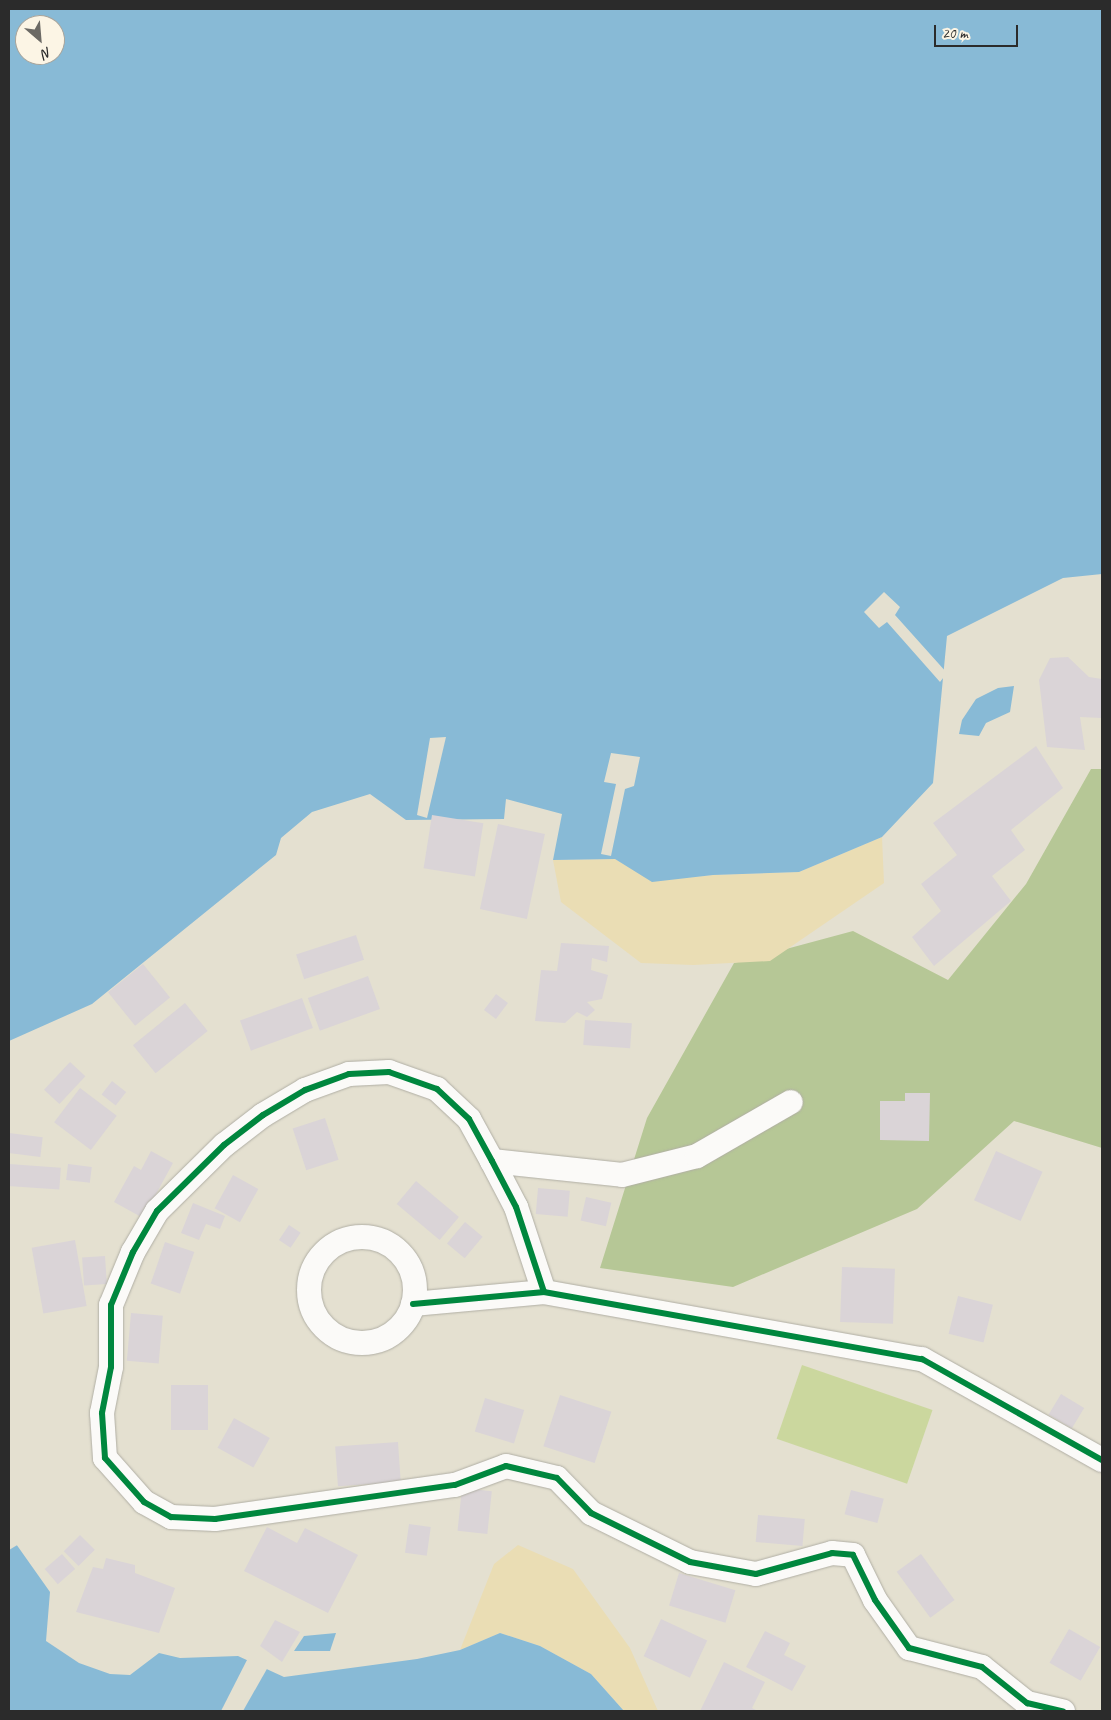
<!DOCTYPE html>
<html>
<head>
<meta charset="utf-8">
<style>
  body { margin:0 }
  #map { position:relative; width:1111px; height:1720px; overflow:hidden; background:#e4e0d0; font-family:Caveat,sans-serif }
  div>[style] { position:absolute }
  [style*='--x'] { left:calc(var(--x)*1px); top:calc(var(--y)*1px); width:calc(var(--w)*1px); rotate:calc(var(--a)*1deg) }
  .green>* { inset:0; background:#cbd79e; transform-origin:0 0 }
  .forest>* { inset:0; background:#b6c796 }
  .sand>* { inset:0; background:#eaddb4 }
  .water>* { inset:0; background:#88bad6 }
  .pier>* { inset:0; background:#e4e0d0 }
  .building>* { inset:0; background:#dad4d7; transform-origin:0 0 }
  .roads { filter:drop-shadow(0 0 1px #b0aea4) drop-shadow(0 0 1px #b0aea4) }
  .minor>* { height:24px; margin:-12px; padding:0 12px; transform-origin:12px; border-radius:12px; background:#fbfaf8 }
  .minor>.ring { margin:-12px; padding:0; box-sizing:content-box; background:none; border:24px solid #fbfaf8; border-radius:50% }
  .cycleway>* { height:6px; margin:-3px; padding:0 3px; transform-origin:3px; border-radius:3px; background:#00873e }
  span { translate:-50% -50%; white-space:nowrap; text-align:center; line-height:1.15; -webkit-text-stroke:5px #fcf5e5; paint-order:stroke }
  .frame { position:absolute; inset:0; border:10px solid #2b2b2b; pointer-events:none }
  .north { position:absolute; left:15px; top:15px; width:50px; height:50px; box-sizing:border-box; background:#fcf5e5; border:1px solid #a8a49b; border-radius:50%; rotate:153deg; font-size:14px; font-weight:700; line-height:20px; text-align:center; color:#2b2b2b }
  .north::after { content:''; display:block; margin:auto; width:18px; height:22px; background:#6c6a65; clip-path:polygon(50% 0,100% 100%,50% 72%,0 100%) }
  .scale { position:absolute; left:934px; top:25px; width:84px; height:22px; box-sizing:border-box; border:2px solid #2b2b2b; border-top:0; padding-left:6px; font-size:15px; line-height:18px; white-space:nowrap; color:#2b2b2b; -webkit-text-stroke:4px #fcf5e5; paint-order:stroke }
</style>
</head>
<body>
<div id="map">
  <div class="green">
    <div style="left:802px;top:1365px;width:138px;height:78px;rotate:19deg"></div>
  </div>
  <div class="forest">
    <div style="clip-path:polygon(1091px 769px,1102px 769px,1102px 1148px,1014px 1121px,917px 1209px,733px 1287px,600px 1268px,647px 1118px,734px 963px,853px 931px,948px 980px,1026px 884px)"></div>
  </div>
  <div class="sand">
    <div style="clip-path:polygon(882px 837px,884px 883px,770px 961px,693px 965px,641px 963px,561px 902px,553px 860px,615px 859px,654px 881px,713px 875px,799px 872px)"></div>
    <div style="clip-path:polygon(518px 1545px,573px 1569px,630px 1648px,658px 1711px,624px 1711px,591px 1674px,540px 1646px,500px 1633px,460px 1650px,494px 1564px)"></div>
  </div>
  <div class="water">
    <div style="clip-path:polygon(evenodd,9px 9px,1102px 9px,1102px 574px,1063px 578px,947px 636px,933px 783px,882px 837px,799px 872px,713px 875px,652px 882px,615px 859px,553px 860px,562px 814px,506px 799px,504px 819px,406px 820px,370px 794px,312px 812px,281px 838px,276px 855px,92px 1004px,9px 1041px,9px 9px,25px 25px,55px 25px,55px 55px,25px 55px,25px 25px)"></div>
    <div style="clip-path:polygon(1014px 686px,1010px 712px,986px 723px,979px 736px,959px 734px,962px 720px,976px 699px,998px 688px)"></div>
    <div style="clip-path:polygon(9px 1534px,50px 1592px,46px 1641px,79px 1663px,110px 1674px,130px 1675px,159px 1653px,180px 1658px,238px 1656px,284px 1677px,417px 1659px,460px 1650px,500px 1633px,540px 1646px,591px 1674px,624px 1711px,9px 1711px)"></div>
    <div style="clip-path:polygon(336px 1633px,330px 1651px,294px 1651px,304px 1636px)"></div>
  </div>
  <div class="pier">
    <div style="clip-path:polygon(884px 592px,900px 607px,895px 615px,947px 673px,940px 682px,887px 622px,879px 628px,864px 612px)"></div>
    <div style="clip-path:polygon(446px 737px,427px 818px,417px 815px,430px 738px)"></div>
    <div style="clip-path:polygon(611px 753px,640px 757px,634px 786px,625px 789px,611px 856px,601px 854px,616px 784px,604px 782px)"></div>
    <div style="clip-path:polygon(10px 1531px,19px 1544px,9px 1550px,9px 1532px)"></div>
    <div style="clip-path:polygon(248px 1658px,268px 1667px,243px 1711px,221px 1711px)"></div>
  </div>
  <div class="building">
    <div style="clip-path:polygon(1068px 657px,1089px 677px,1102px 679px,1102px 718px,1080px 717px,1085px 750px,1047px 747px,1039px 680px,1050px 658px)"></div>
    <div style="clip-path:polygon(1036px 746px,1063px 788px,1011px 830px,1025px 850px,992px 876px,1011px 901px,934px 966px,912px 937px,941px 911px,921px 884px,957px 855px,933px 823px)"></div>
    <div style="left:432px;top:815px;width:52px;height:54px;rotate:9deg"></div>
    <div style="left:498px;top:824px;width:48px;height:87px;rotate:12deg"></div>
    <div style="left:356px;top:935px;width:26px;height:63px;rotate:72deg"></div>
    <div style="clip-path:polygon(561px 943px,609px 946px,607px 962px,592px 958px,591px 970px,608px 975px,602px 999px,587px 1002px,595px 1010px,587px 1017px,577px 1012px,565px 1023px,535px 1021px,541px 970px,557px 971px)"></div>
    <div style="left:143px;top:964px;width:43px;height:45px;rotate:51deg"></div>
    <div style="left:368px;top:976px;width:35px;height:64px;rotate:70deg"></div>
    <div style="left:496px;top:994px;width:15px;height:20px;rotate:37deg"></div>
    <div style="left:302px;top:998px;width:32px;height:66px;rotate:70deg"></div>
    <div style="left:185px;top:1003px;width:36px;height:67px;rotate:51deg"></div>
    <div style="left:585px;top:1020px;width:47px;height:25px;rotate:4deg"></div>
    <div style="left:70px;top:1062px;width:21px;height:38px;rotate:43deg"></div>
    <div style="left:112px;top:1081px;width:18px;height:17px;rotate:38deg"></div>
    <div style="left:80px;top:1088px;width:46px;height:43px;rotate:37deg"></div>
    <div style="clip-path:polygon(905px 1093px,930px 1093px,929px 1141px,880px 1140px,880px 1101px,905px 1101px)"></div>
    <div style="left:325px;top:1118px;width:44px;height:34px;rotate:72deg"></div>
    <div style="left:9px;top:1133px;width:34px;height:20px;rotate:7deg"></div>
    <div style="clip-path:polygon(151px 1151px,173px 1163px,143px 1218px,114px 1202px,134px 1166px,141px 1170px)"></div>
    <div style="left:996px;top:1151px;width:51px;height:54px;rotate:24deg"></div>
    <div style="left:9px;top:1164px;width:52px;height:22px;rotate:4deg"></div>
    <div style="left:68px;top:1164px;width:24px;height:16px;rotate:7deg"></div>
    <div style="left:233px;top:1175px;width:29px;height:38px;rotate:29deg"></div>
    <div style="left:416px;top:1181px;width:56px;height:30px;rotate:40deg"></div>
    <div style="left:538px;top:1188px;width:32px;height:26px;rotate:5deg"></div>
    <div style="left:586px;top:1197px;width:26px;height:24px;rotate:13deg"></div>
    <div style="clip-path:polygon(193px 1203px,225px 1216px,220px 1229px,206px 1224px,199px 1240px,181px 1233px)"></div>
    <div style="left:465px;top:1222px;width:23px;height:28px;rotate:40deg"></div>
    <div style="left:289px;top:1225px;width:14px;height:18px;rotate:34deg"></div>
    <div style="left:75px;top:1240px;width:67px;height:44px;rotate:80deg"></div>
    <div style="left:165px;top:1242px;width:31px;height:44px;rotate:19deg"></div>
    <div style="left:105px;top:1256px;width:28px;height:23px;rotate:86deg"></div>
    <div style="left:842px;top:1267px;width:53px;height:55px;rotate:2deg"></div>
    <div style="left:958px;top:1296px;width:36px;height:39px;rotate:14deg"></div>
    <div style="left:131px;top:1313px;width:32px;height:48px;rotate:5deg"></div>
    <div style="left:171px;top:1385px;width:37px;height:45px"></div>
    <div style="left:1061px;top:1394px;width:27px;height:24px;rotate:31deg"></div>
    <div style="left:560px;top:1395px;width:54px;height:54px;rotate:18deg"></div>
    <div style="left:485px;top:1398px;width:41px;height:35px;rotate:17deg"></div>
    <div style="left:234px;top:1418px;width:41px;height:34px;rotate:29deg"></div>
    <div style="left:398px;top:1442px;width:40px;height:63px;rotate:86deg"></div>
    <div style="left:462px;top:1488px;width:30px;height:43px;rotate:6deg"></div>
    <div style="left:851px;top:1490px;width:34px;height:25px;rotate:15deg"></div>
    <div style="left:758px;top:1515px;width:47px;height:27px;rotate:5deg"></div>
    <div style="left:409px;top:1524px;width:22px;height:29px;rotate:8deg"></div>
    <div style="clip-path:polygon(267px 1527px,297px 1543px,305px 1528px,358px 1555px,328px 1613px,244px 1571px)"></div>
    <div style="left:80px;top:1535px;width:21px;height:23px;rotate:45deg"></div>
    <div style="left:62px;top:1554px;width:20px;height:23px;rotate:49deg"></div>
    <div style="left:921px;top:1554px;width:57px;height:30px;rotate:54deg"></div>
    <div style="clip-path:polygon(106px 1558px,135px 1565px,135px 1573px,175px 1588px,159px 1633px,76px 1612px,93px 1567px,103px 1569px)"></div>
    <div style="left:679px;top:1573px;width:59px;height:34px;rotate:17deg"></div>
    <div style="left:661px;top:1619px;width:51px;height:41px;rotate:25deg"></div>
    <div style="clip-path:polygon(275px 1620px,300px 1632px,282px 1662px,260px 1646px)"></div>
    <div style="left:1069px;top:1629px;width:36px;height:39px;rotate:30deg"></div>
    <div style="clip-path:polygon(765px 1631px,790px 1643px,784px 1655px,806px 1666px,792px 1691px,746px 1667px)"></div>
    <div style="clip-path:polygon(724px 1662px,765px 1682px,752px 1708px,758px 1711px,700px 1711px)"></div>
  </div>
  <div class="roads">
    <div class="minor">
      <div style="--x:492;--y:1161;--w:131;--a:6.1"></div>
      <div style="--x:622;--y:1175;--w:77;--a:-14.2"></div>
      <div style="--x:697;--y:1156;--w:108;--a:-29.9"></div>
      <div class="ring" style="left:309px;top:1237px;width:82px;height:82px"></div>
      <div style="--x:544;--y:1292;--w:89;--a:-108.2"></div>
      <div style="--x:516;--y:1207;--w:52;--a:-117.6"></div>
      <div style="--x:492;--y:1161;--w:48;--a:-118.7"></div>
      <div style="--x:469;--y:1119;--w:44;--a:-136.8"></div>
      <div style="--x:437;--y:1089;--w:51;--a:-160.5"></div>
      <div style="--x:389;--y:1072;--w:40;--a:177.1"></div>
      <div style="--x:349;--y:1074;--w:47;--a:160"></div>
      <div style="--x:305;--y:1090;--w:49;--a:149.2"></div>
      <div style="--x:263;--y:1115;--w:49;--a:142.4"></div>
      <div style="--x:224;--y:1145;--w:94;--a:135.4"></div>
      <div style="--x:157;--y:1211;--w:48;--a:120.3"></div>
      <div style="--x:133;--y:1252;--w:57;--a:112.5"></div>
      <div style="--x:111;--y:1305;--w:62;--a:90"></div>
      <div style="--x:111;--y:1367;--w:47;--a:101.1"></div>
      <div style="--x:102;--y:1413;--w:45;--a:86.2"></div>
      <div style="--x:105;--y:1458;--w:59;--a:48.4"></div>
      <div style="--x:144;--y:1502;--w:31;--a:29"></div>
      <div style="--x:171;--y:1517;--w:44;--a:2.6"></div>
      <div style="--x:215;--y:1519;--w:242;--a:-8.1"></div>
      <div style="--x:455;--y:1485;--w:54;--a:-20.4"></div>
      <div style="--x:506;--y:1466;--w:52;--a:13.2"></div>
      <div style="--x:557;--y:1478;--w:49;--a:45.8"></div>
      <div style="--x:591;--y:1513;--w:110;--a:26.3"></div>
      <div style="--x:690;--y:1562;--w:67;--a:10.3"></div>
      <div style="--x:756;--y:1574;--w:79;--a:-15.4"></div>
      <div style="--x:832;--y:1553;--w:21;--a:5"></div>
      <div style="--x:853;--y:1555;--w:50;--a:63.9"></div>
      <div style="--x:875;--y:1600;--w:59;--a:54.7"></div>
      <div style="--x:909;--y:1648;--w:75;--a:14.6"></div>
      <div style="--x:982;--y:1667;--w:58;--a:38.7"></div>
      <div style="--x:1027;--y:1703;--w:37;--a:13"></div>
      <div style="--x:413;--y:1304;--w:132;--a:-5.2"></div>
      <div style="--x:544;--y:1292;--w:384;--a:10.1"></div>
      <div style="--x:922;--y:1359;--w:206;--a:29.3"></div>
    </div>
  </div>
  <div class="cycleway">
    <div style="--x:544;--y:1292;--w:89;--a:-108.2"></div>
    <div style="--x:516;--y:1207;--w:52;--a:-117.6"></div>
    <div style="--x:492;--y:1161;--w:48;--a:-118.7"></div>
    <div style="--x:469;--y:1119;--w:44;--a:-136.8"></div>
    <div style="--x:437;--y:1089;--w:51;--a:-160.5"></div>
    <div style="--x:389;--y:1072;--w:40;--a:177.1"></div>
    <div style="--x:349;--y:1074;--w:47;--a:160"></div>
    <div style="--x:305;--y:1090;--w:49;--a:149.2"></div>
    <div style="--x:263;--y:1115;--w:49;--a:142.4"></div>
    <div style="--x:224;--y:1145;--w:94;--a:135.4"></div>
    <div style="--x:157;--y:1211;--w:48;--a:120.3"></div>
    <div style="--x:133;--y:1252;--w:57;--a:112.5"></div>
    <div style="--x:111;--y:1305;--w:62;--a:90"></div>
    <div style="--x:111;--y:1367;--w:47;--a:101.1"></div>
    <div style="--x:102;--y:1413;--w:45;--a:86.2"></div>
    <div style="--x:105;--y:1458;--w:59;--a:48.4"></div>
    <div style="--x:144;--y:1502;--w:31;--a:29"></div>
    <div style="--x:171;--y:1517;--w:44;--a:2.6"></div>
    <div style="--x:215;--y:1519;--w:242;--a:-8.1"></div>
    <div style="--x:455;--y:1485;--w:54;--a:-20.4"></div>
    <div style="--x:506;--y:1466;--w:52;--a:13.2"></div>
    <div style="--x:557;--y:1478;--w:49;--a:45.8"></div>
    <div style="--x:591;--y:1513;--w:110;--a:26.3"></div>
    <div style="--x:690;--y:1562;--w:67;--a:10.3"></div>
    <div style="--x:756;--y:1574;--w:79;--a:-15.4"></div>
    <div style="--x:832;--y:1553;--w:21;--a:5"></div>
    <div style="--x:853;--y:1555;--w:50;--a:63.9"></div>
    <div style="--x:875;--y:1600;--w:59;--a:54.7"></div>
    <div style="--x:909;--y:1648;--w:75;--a:14.6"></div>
    <div style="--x:982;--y:1667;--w:58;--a:38.7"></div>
    <div style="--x:1027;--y:1703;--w:37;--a:13"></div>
    <div style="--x:413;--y:1304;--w:132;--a:-5.2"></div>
    <div style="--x:544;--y:1292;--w:384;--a:10.1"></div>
    <div style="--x:922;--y:1359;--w:206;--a:29.3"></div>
  </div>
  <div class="frame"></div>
  <div class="north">N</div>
  <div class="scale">20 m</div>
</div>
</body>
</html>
